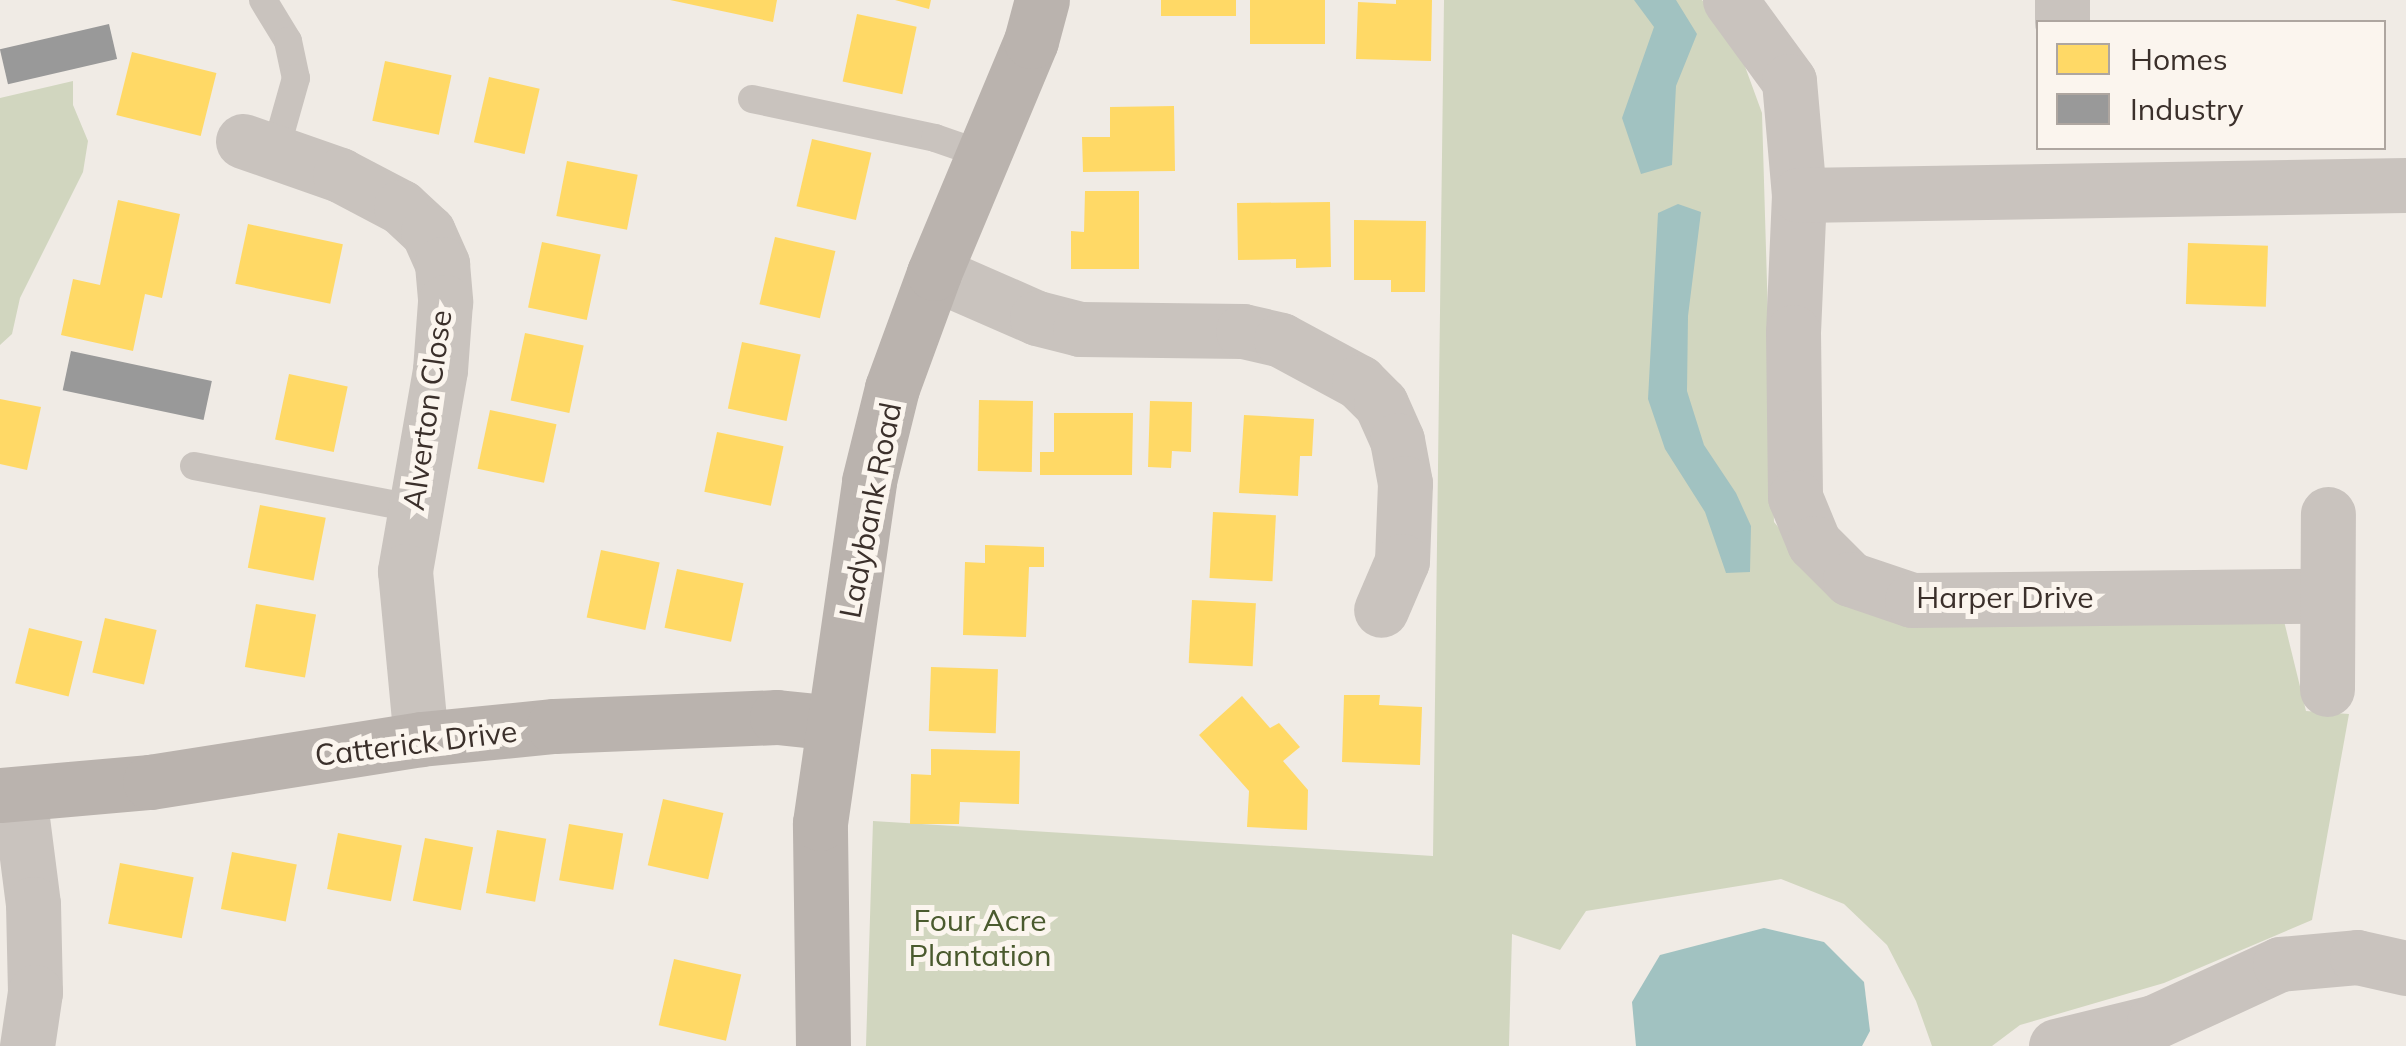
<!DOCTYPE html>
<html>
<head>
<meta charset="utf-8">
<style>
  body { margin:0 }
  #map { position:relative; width:2406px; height:1046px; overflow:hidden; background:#f0ebe5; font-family:Mulish,sans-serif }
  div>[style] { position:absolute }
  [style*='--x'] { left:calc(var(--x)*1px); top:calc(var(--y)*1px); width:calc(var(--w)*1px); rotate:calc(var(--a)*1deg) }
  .green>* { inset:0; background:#d1d6bf }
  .water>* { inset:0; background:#a1c2c1 }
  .homes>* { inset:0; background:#ffd966; transform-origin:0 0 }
  .industry>* { inset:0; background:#999; transform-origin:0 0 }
  .lane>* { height:28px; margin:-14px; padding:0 14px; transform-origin:14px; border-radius:14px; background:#c9c3be }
  .street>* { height:55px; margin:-27.5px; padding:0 27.5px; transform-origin:27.5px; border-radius:27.5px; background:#c9c3be }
  .secondary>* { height:55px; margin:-27.5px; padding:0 27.5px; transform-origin:27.5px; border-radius:27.5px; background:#bab3ae }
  span { translate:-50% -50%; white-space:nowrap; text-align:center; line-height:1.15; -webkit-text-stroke:10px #fbf5ee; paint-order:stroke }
  .street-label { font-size:30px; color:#3b302b }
  .park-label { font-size:30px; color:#4a5a2e }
  .legend { position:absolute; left:2036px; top:20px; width:350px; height:130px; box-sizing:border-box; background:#fbf5ee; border:2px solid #aea6a0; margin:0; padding:12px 18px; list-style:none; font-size:30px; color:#3b302b }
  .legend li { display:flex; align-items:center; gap:20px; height:50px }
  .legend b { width:50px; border:2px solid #aea6a0 }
</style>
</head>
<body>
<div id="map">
  <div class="green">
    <div style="clip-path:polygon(1444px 0,1702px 0,1735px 39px,1762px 113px,1774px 522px,1831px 592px,2284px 621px,2306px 711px,2349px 714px,2312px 920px,2164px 983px,2020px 1025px,1992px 1046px,1932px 1046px,1916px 1001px,1887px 945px,1844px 904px,1781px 879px,1586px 911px,1560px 950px,1512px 934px,1509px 1046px,866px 1046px,873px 821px,1433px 856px)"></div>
    <div style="clip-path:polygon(73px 81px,73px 105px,88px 141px,83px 172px,20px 298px,12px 334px,0 345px,0 98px)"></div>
  </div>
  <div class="water">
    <div style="clip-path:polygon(1634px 0,1676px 0,1697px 34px,1676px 86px,1672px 165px,1641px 174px,1622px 118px,1654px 27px)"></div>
    <div style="clip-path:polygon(1678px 204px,1701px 212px,1688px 316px,1687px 391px,1704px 445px,1736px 493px,1751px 526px,1750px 572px,1726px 573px,1705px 512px,1665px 449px,1648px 399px,1658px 213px)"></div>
    <div style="clip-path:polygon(1764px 928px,1824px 942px,1864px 982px,1870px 1031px,1862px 1046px,1636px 1046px,1632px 1002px,1660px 955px)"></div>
  </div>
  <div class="homes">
    <div style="clip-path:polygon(670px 0,777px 0,773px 22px)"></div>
    <div style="clip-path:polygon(895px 0,931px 0,929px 9px)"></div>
    <div style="left:1161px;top:0;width:75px;height:16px"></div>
    <div style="left:1250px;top:0;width:75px;height:44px"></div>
    <div style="clip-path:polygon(1396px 0,1432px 0,1431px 61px,1356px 59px,1358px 2px,1396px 4px)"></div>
    <div style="left:857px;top:14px;width:61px;height:69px;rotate:12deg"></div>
    <div style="left:132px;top:52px;width:87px;height:65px;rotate:14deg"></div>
    <div style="left:385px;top:61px;width:68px;height:61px;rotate:12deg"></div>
    <div style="left:489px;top:77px;width:52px;height:67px;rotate:13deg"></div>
    <div style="clip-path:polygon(1174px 106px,1175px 171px,1083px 172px,1082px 137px,1110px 137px,1110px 107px)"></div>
    <div style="left:812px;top:139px;width:61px;height:69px;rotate:13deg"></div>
    <div style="left:567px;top:161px;width:72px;height:56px;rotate:11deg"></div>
    <div style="clip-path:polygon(1085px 191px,1139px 191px,1139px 269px,1071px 269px,1071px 231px,1084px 232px)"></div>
    <div style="clip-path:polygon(118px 200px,180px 214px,162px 298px,145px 294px,133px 351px,61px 335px,73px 279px,100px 285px)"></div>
    <div style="clip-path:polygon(1330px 202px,1331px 267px,1296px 268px,1296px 259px,1238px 260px,1237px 203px)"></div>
    <div style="clip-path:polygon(1354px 220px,1426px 221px,1425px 292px,1391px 292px,1391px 280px,1354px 280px)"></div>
    <div style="left:248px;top:224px;width:97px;height:61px;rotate:12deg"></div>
    <div style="left:775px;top:237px;width:62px;height:69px;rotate:13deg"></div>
    <div style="left:542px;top:242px;width:60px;height:67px;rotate:12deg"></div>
    <div style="left:2188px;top:243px;width:80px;height:61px;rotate:2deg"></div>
    <div style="left:525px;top:333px;width:60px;height:69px;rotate:12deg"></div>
    <div style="left:742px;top:342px;width:60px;height:68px;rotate:12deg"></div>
    <div style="left:289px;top:374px;width:60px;height:67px;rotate:12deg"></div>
    <div style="clip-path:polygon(0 399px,41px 407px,27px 470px,0 464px)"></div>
    <div style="left:979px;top:400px;width:54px;height:71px;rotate:1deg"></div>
    <div style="clip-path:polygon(1150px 401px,1192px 402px,1191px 452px,1172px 451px,1171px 468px,1148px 467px)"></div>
    <div style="left:490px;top:410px;width:68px;height:60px;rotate:12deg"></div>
    <div style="clip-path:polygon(1054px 413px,1133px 413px,1132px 475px,1040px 475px,1040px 452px,1054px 452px)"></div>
    <div style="clip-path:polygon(1244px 415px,1314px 419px,1312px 456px,1300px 456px,1298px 496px,1239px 493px)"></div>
    <div style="left:717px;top:432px;width:68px;height:61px;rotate:12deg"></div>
    <div style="left:260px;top:505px;width:67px;height:64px;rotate:11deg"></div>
    <div style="left:1213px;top:512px;width:63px;height:66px;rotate:3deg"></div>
    <div style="clip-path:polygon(985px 545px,1044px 547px,1044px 567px,1029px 567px,1026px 637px,963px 635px,965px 562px,985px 563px)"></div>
    <div style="left:601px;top:550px;width:60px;height:69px;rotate:12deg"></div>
    <div style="left:677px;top:569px;width:68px;height:60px;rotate:12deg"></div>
    <div style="left:1192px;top:600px;width:64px;height:63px;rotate:3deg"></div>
    <div style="left:256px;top:604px;width:61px;height:64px;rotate:10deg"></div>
    <div style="left:105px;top:618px;width:53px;height:56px;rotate:13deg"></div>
    <div style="left:29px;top:628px;width:55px;height:57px;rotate:14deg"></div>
    <div style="left:931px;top:667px;width:67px;height:64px;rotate:2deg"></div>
    <div style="clip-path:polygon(1344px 695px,1380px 695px,1379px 705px,1422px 707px,1420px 765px,1342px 762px)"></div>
    <div style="clip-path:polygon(1242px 696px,1270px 728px,1279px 723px,1300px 747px,1283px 761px,1308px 790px,1307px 830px,1247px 827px,1249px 791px,1199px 735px)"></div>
    <div style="clip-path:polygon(931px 749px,1020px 751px,1019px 804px,960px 802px,959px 824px,910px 824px,911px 774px,931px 775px)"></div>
    <div style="left:663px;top:799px;width:62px;height:68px;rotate:13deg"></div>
    <div style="left:569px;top:824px;width:55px;height:57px;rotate:10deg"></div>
    <div style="left:497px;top:830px;width:50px;height:64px;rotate:10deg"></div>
    <div style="left:338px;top:833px;width:65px;height:57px;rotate:11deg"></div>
    <div style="left:425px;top:838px;width:49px;height:64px;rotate:11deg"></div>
    <div style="left:232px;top:852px;width:66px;height:58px;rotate:11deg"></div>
    <div style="left:120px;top:863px;width:75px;height:62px;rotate:11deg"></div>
    <div style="left:674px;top:959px;width:69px;height:68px;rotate:13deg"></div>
  </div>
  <div class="industry">
    <div style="left:109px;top:24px;width:36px;height:112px;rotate:77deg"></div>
    <div style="left:71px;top:351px;width:144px;height:40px;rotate:12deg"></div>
  </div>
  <div class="lane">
    <div style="--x:263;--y:0;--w:48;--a:58.6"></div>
    <div style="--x:288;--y:41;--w:38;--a:78"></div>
    <div style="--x:296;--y:78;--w:77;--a:105.8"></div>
    <div style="--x:752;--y:99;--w:187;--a:12"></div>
    <div style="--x:935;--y:138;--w:52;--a:19.1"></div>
    <div style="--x:194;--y:466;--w:222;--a:10.9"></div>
  </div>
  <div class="street">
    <div style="--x:1730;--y:0;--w:100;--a:53.9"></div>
    <div style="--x:1789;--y:81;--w:114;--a:85"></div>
    <div style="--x:1799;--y:195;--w:137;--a:92.5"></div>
    <div style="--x:1793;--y:332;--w:165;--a:89.3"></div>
    <div style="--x:1795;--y:497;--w:50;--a:67.6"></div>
    <div style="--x:1814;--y:543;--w:51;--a:45"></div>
    <div style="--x:1850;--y:579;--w:65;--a:18.7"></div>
    <div style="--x:1912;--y:600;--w:414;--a:-0.6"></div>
    <div style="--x:2062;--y:0;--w:22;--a:90"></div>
    <div style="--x:243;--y:141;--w:103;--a:19.3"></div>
    <div style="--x:340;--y:175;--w:69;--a:27.7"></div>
    <div style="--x:401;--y:207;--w:37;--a:43"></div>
    <div style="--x:428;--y:232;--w:35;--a:66"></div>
    <div style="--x:442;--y:264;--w:38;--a:85"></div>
    <div style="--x:445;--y:302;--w:68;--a:94.2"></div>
    <div style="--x:440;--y:370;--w:204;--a:99.9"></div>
    <div style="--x:405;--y:571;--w:169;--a:84.6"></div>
    <div style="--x:1799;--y:195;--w:607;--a:-0.94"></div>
    <div style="--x:934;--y:273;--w:112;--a:23.6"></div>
    <div style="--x:1037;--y:318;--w:44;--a:14.3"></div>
    <div style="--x:1080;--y:329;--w:163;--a:0.7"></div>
    <div style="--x:1243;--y:331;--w:39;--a:13"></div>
    <div style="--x:1281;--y:340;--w:89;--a:28.3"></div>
    <div style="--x:1359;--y:382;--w:31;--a:45"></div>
    <div style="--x:1381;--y:404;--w:39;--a:66"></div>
    <div style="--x:1397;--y:440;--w:44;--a:79.5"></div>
    <div style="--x:1405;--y:483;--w:78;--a:92.2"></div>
    <div style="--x:1402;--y:561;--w:53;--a:113.2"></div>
    <div style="--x:2327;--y:689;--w:175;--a:-89.7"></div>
    <div style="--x:19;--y:795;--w:110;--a:82.7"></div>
    <div style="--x:33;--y:904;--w:88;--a:88.7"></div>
    <div style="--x:35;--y:992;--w:55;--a:98.4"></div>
    <div style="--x:2056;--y:1046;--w:101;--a:-13.8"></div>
    <div style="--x:2154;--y:1022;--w:139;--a:-24.7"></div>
    <div style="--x:2280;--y:964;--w:77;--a:-5.2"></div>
    <div style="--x:2357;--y:957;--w:50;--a:12.7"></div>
  </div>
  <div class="secondary">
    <div style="--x:0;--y:795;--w:151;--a:-5"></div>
    <div style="--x:150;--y:782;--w:274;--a:-9"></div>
    <div style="--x:421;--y:739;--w:134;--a:-5.6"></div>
    <div style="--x:554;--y:726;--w:223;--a:-2.3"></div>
    <div style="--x:777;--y:717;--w:57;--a:6"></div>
    <div style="--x:823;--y:1046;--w:223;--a:-90.8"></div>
    <div style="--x:820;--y:823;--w:345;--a:-81.8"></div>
    <div style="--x:869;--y:481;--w:96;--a:-76.1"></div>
    <div style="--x:892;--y:388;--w:122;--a:-69.9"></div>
    <div style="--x:934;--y:273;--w:251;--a:-67.3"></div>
    <div style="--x:1031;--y:41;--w:42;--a:-75"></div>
  </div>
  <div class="street-label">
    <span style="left:427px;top:410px;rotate:-82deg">Alverton Close</span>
    <span style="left:870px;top:510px;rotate:-79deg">Ladybank Road</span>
    <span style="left:2005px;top:597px">Harper Drive</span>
    <span style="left:416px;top:743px;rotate:-7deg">Catterick Drive</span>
  </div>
  <div class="park-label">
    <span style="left:980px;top:937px">Four Acre<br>Plantation</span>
  </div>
  <ul class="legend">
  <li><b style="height:28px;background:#ffd966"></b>Homes</li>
  <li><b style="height:28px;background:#999"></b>Industry</li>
  </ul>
</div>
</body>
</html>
